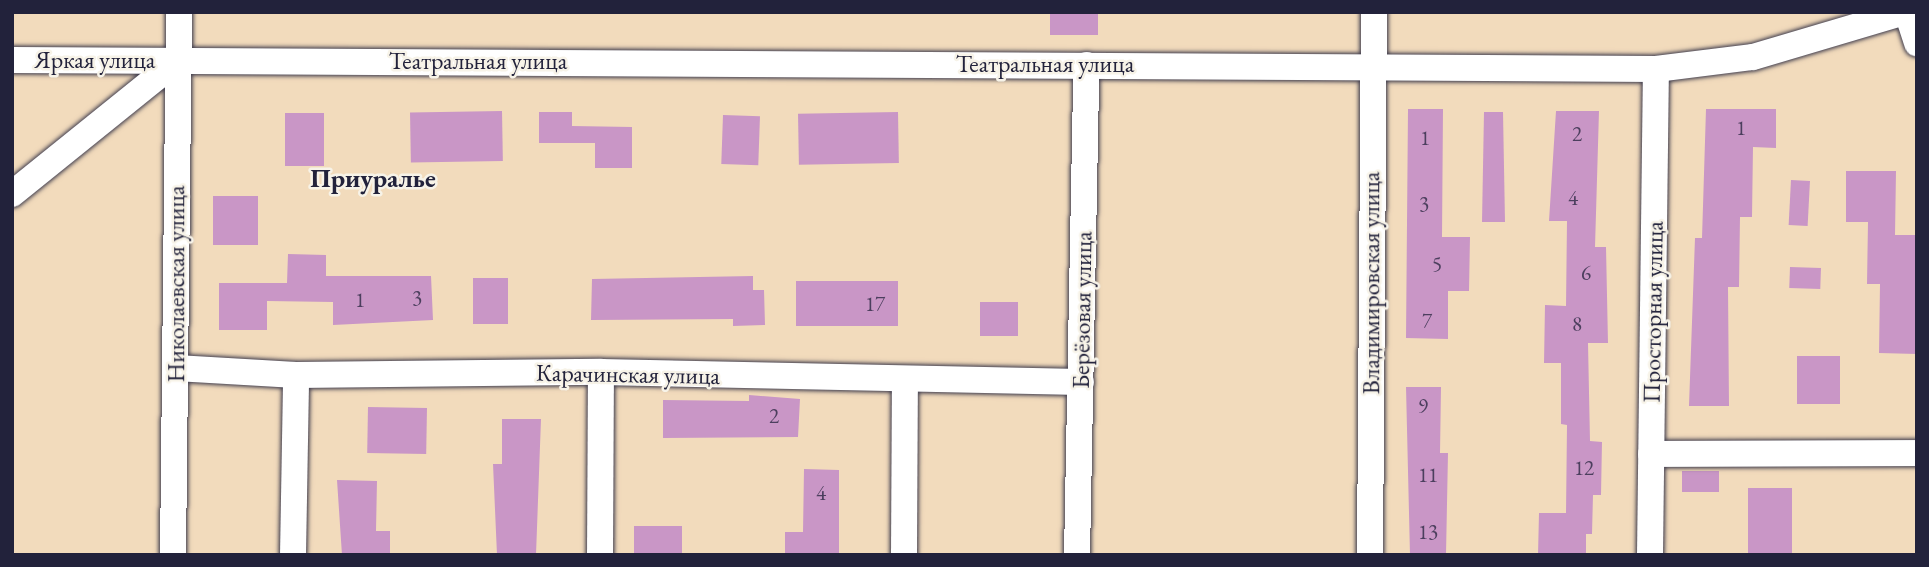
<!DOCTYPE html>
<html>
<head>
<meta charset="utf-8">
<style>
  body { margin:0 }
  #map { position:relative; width:1929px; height:567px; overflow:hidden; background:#f2dbbc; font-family:"EB Garamond",serif }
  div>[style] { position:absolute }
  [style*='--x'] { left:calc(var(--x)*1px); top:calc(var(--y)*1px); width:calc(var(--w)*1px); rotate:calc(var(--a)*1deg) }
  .building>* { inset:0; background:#c996c6; transform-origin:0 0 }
  .roads { filter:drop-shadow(0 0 2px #413e4e) drop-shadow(0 0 2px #413e4e) }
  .minor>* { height:26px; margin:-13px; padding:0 13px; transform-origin:13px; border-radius:13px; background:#fff }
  span { translate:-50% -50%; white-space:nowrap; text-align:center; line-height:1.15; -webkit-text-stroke:5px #f7f3e8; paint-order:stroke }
  .number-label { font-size:21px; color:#4c3f5e }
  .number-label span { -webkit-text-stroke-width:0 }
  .street-label { font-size:24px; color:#22223b }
  .neighbourhood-label { font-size:26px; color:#22223b; font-weight:700 }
  .frame { position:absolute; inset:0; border:14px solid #22223b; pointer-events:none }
</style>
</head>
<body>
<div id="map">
  <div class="building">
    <div style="left:1050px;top:12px;width:48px;height:23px"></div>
    <div style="clip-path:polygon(1408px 109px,1443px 109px,1442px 237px,1470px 237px,1469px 291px,1448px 291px,1448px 339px,1406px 338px)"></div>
    <div style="clip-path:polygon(1706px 109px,1776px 109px,1776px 148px,1753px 147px,1752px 217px,1740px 217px,1739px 287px,1728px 287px,1729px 406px,1689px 406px,1695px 238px,1702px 238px)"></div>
    <div style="left:502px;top:111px;width:50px;height:92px;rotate:89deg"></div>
    <div style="clip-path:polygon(1556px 111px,1599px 111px,1595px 247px,1606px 247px,1608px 343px,1588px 343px,1590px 441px,1602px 442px,1601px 495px,1593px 495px,1592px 534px,1586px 534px,1586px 555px,1538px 555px,1539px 513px,1566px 513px,1567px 425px,1561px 424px,1561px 363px,1544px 363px,1545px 305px,1566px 306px,1567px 221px,1549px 221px)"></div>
    <div style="clip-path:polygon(539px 112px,572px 112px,572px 126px,632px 127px,632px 168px,595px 168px,595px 143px,539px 143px)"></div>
    <div style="left:898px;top:112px;width:51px;height:100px;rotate:89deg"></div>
    <div style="clip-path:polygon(1484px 112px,1503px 112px,1505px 222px,1482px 222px)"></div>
    <div style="left:285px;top:113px;width:39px;height:53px"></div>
    <div style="left:723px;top:115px;width:37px;height:49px;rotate:2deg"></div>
    <div style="clip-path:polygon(1846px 171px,1896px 171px,1895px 235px,1917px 235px,1917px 354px,1879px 353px,1880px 284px,1867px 284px,1868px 222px,1846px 222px)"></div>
    <div style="left:1791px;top:180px;width:19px;height:45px;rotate:3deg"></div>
    <div style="left:258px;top:196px;width:49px;height:45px;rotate:90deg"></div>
    <div style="clip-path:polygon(288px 254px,326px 255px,326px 276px,431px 276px,433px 320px,333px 325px,333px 302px,267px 301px,267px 330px,219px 330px,219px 283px,287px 283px)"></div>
    <div style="left:1790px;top:267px;width:31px;height:21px;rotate:2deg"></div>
    <div style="clip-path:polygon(753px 276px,753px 290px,764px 290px,765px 325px,733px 326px,733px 319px,591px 320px,592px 279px)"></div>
    <div style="left:473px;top:278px;width:35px;height:46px"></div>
    <div style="left:898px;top:281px;width:45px;height:102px;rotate:90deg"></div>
    <div style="left:980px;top:302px;width:38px;height:34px"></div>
    <div style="left:1797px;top:356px;width:43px;height:48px"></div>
    <div style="clip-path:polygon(1406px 387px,1441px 387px,1440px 453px,1448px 453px,1446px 555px,1410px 555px)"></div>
    <div style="clip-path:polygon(749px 395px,800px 399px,798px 437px,663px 438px,663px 400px,749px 401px)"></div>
    <div style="left:368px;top:407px;width:59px;height:46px;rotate:1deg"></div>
    <div style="clip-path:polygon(502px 419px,541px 419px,536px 555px,497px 555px,493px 464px,502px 464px)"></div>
    <div style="clip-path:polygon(804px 469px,839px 470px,839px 555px,785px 555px,785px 532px,803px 532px)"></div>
    <div style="left:1682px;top:471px;width:37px;height:21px"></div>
    <div style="clip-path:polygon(337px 480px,377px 481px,376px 531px,390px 531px,390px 555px,342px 555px)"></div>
    <div style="left:1748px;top:488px;width:44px;height:67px"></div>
    <div style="left:634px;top:526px;width:48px;height:29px"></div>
  </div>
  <div class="roads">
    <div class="minor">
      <div style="--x:1907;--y:12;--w:33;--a:72"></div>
      <div style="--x:12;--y:60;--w:1644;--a:0.31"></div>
      <div style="--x:1656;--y:69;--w:98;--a:-7.1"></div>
      <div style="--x:1753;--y:57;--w:159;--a:-16.5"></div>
      <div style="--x:12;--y:194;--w:213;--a:-38.9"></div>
      <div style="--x:176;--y:368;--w:120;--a:3.3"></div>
      <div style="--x:296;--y:375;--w:305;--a:-0.6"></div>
      <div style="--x:601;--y:372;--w:480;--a:1.2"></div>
      <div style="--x:1651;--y:454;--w:266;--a:-0.2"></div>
      <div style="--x:173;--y:555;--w:543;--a:-89.37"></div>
      <div style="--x:293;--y:555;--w:180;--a:-89"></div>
      <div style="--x:600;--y:555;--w:183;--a:-89.7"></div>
      <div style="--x:904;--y:555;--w:176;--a:-89.7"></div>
      <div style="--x:1077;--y:555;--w:490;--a:-88.9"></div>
      <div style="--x:1370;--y:555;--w:543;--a:-89.58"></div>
      <div style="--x:1650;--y:555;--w:486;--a:-89.3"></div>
    </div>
  </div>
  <div class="number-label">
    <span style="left:1741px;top:128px">1</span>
    <span style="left:1577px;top:134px">2</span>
    <span style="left:1425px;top:138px">1</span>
    <span style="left:1573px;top:198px">4</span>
    <span style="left:1424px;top:204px">3</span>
    <span style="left:1437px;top:264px">5</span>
    <span style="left:1586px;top:273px">6</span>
    <span style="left:417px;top:298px">3</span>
    <span style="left:360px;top:300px">1</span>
    <span style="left:875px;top:304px">17</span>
    <span style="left:1427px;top:321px">7</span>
    <span style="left:1577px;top:324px">8</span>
    <span style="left:1423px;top:406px">9</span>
    <span style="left:774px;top:416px">2</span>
    <span style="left:1584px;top:468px">12</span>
    <span style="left:1428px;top:475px">11</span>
    <span style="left:821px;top:493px">4</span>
    <span style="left:1428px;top:532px">13</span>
  </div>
  <div class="street-label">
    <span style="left:95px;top:60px">Яркая улица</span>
    <span style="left:478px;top:61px">Театральная улица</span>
    <span style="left:1045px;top:64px">Театральная улица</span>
    <span style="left:1371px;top:283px;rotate:-90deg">Владимировская улица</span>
    <span style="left:176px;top:284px;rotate:-90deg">Николаевская улица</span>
    <span style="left:1082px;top:310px;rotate:-89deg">Берёзовая улица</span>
    <span style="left:1653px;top:312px;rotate:-89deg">Просторная улица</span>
    <span style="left:628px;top:374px;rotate:1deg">Карачинская улица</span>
  </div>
  <div class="neighbourhood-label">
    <span style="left:373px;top:179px">Приуралье</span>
  </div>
  <div class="frame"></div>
</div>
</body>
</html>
